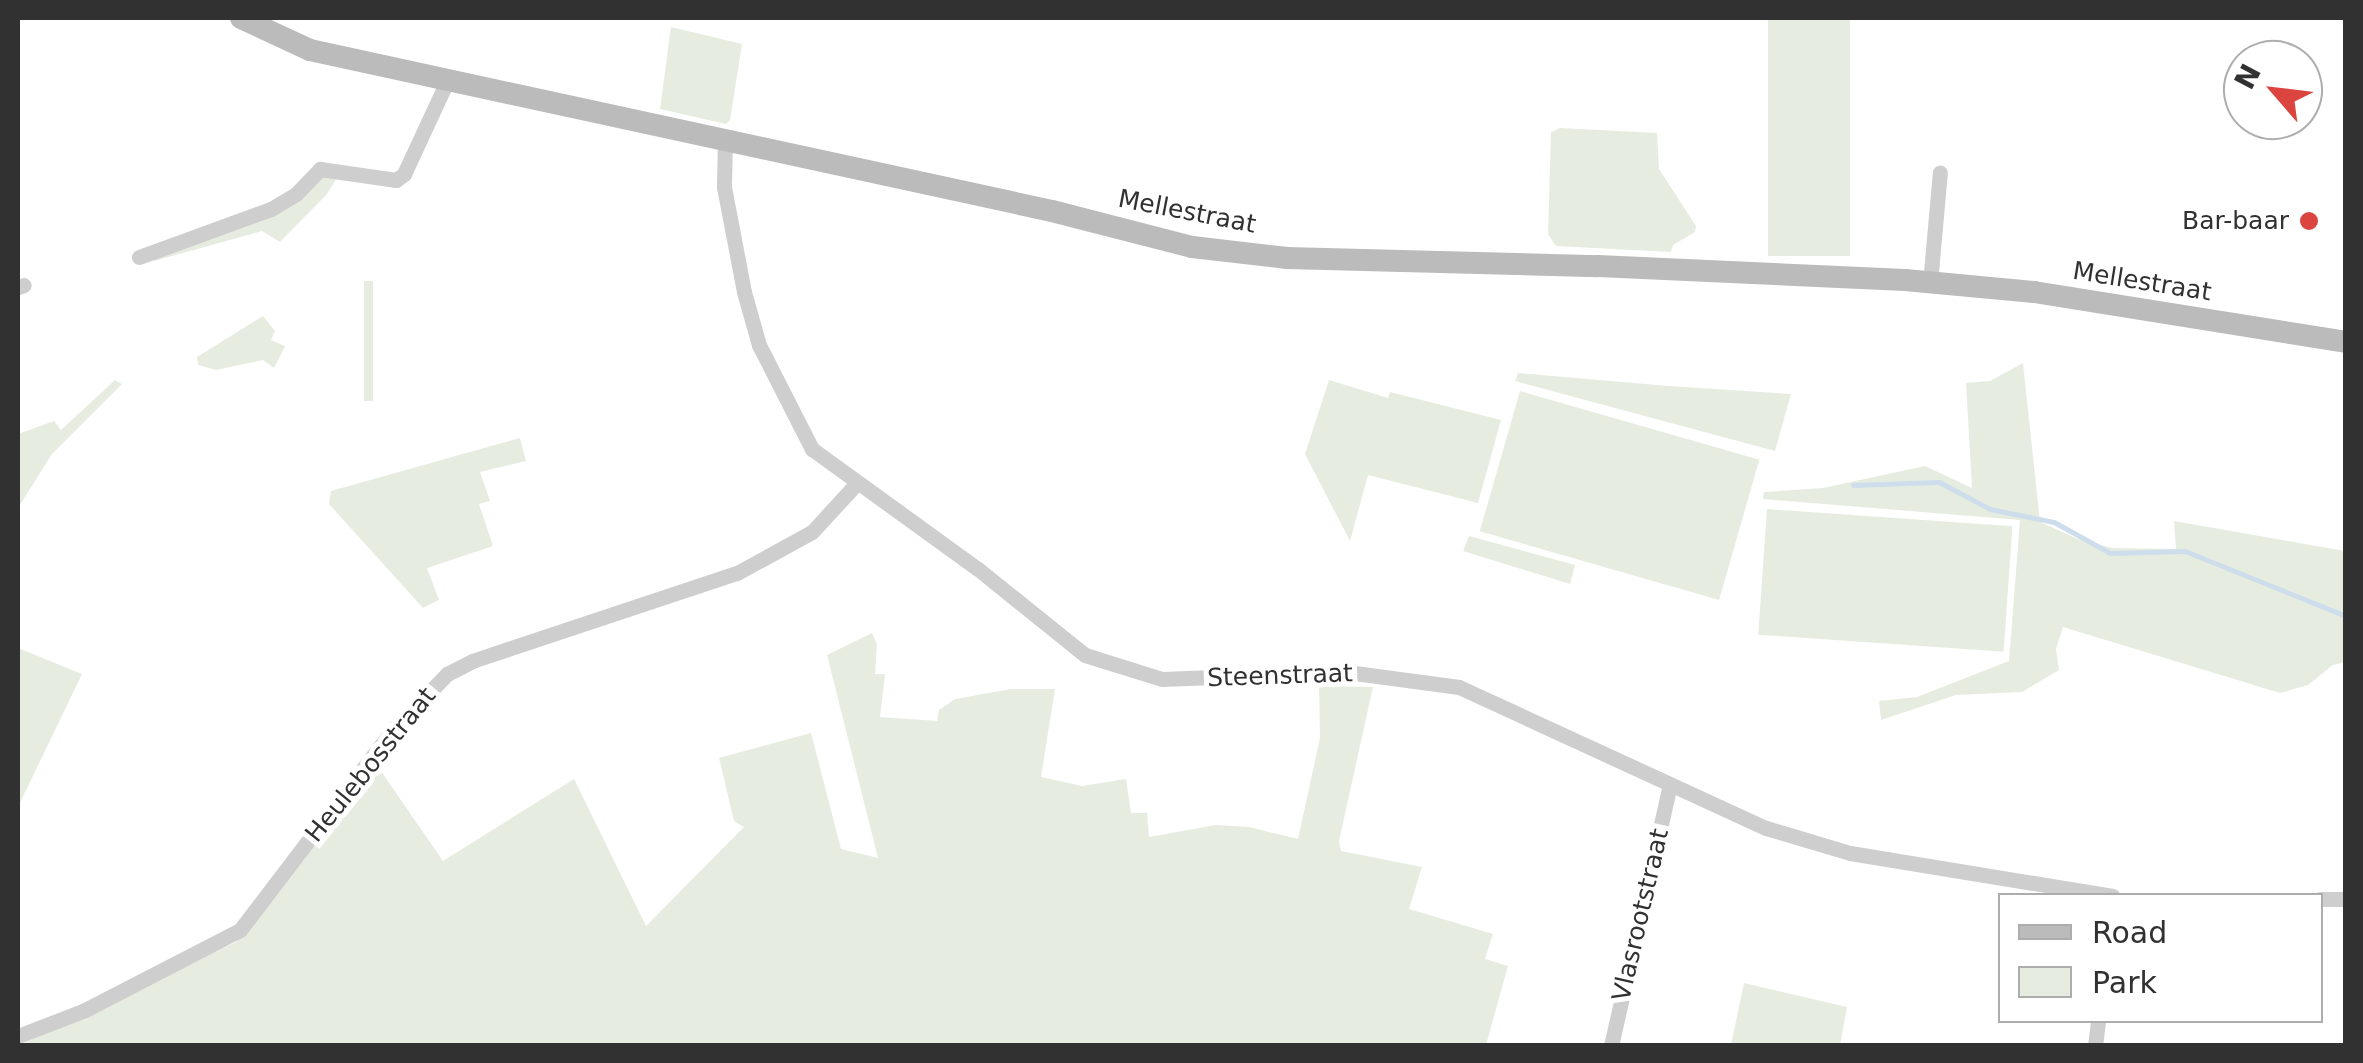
<!DOCTYPE html>
<html>
<head>
<meta charset="utf-8">
<style>
  body { margin:0 }
  #map { position:relative; width:2363px; height:1063px; overflow:hidden; background:#fff; font-family:"DejaVu Sans",sans-serif }
  div>[style] { position:absolute }
  [style*='--x'] { left:calc(var(--x)*1px); top:calc(var(--y)*1px); width:calc(var(--w)*1px); rotate:calc(var(--a)*1deg) }
  .green>* { inset:0; background:#e6ede0; transform-origin:0 0 }
  .stream>* { height:5px; margin:-2.5px; padding:0 2.5px; transform-origin:2.5px; border-radius:2.5px; background:#ceddeb }
  .street>* { height:15px; margin:-7.5px; padding:0 7.5px; transform-origin:7.5px; border-radius:7.5px; background:#cecece }
  .secondary>* { height:22px; margin:-11px; padding:0 11px; transform-origin:11px; border-radius:11px; background:#bbb }
  .dots>* { width:28px; height:28px; translate:-50% -50%; box-sizing:border-box; border:5px solid #fff; border-radius:50% }
  span { translate:-50% -50%; white-space:nowrap; text-align:center; line-height:1.15; -webkit-text-stroke:10px #fff; paint-order:stroke }
  .street-label { font-size:25px; color:#313131 }
  .poi-label { font-size:25px; color:#313131 }
  .right { translate:-100% -50%; text-align:right }
  .frame { position:absolute; inset:0; border:20px solid #313131; pointer-events:none }
  .legend { position:absolute; left:1998px; top:893px; width:325px; height:130px; box-sizing:border-box; background:#fff; border:2px solid #adadad; margin:0; padding:12px 18px; list-style:none; font-size:30px; color:#313131 }
  .legend li { display:flex; align-items:center; gap:20px; height:50px }
  .legend b { width:50px; border:2px solid #adadad }
  .north { position:absolute; left:2223px; top:40px; width:100px; height:100px; box-sizing:border-box; background:#fff; border:2px solid #adadad; border-radius:50%; rotate:298deg; font-size:28px; font-weight:700; line-height:40px; text-align:center; color:#313131 }
  .north::after { content:''; display:block; margin:auto; width:35px; height:45px; background:#dc453f; clip-path:polygon(50% 0,100% 100%,50% 72%,0 100%) }
</style>
</head>
<body>
<div id="map">
  <div class="green">
    <div style="left:1768px;top:18px;width:82px;height:238px"></div>
    <div style="clip-path:polygon(671px 27px,742px 44px,730px 120px,726px 124px,660px 109px)"></div>
    <div style="clip-path:polygon(1560px 128px,1657px 133px,1659px 169px,1696px 226px,1695px 232px,1673px 245px,1671px 252px,1556px 246px,1548px 234px,1551px 132px)"></div>
    <div style="clip-path:polygon(325px 174px,336px 179px,327px 194px,280px 242px,262px 231px,154px 261px,152px 254px,215px 233px)"></div>
    <div style="left:364px;top:281px;width:9px;height:120px"></div>
    <div style="clip-path:polygon(263px 316px,275px 331px,271px 340px,285px 346px,274px 368px,263px 360px,216px 370px,198px 365px,197px 357px)"></div>
    <div style="clip-path:polygon(2023px 363px,2040px 522px,2080px 540px,2113px 548px,2176px 549px,2174px 521px,2345px 551px,2345px 662px,2333px 665px,2308px 685px,2280px 693px,2063px 627px,2056px 649px,2059px 670px,2022px 692px,1956px 695px,1881px 720px,1879px 701px,1917px 697px,2009px 661px,2020px 520px,1763px 499px,1764px 492px,1823px 488px,1925px 466px,1972px 488px,1966px 383px,1990px 381px)"></div>
    <div style="clip-path:polygon(1518px 373px,1668px 386px,1791px 394px,1775px 451px,1515px 381px)"></div>
    <div style="clip-path:polygon(115px 380px,122px 384px,52px 454px,18px 508px,18px 434px,54px 421px,61px 430px)"></div>
    <div style="clip-path:polygon(1329px 380px,1388px 398px,1390px 392px,1501px 420px,1478px 503px,1368px 475px,1350px 541px,1305px 454px)"></div>
    <div style="left:1520px;top:391px;width:249px;height:146px;rotate:16deg"></div>
    <div style="clip-path:polygon(520px 438px,526px 461px,480px 472px,490px 501px,479px 504px,493px 546px,427px 568px,439px 600px,423px 608px,329px 504px,331px 491px)"></div>
    <div style="left:1767px;top:509px;width:246px;height:126px;rotate:4deg"></div>
    <div style="clip-path:polygon(1469px 536px,1575px 565px,1570px 584px,1463px 551px)"></div>
    <div style="clip-path:polygon(872px 633px,877px 644px,875px 674px,885px 674px,880px 717px,937px 721px,939px 710px,955px 699px,1011px 689px,1055px 689px,1041px 777px,1082px 786px,1126px 779px,1131px 813px,1147px 813px,1149px 837px,1216px 825px,1249px 827px,1298px 839px,1320px 738px,1319px 686px,1373px 687px,1339px 841px,1341px 851px,1422px 867px,1409px 909px,1493px 934px,1485px 959px,1508px 966px,1486px 1045px,18px 1046px,236px 942px,376px 764px,443px 861px,574px 779px,646px 926px,744px 827px,734px 821px,719px 758px,811px 733px,841px 849px,878px 858px,827px 655px)"></div>
    <div style="clip-path:polygon(18px 648px,82px 674px,18px 807px)"></div>
    <div style="clip-path:polygon(1744px 983px,1847px 1007px,1840px 1045px,1731px 1045px)"></div>
  </div>
  <div class="stream">
    <div style="--x:1853;--y:485;--w:86;--a:-2"></div>
    <div style="--x:1939;--y:482;--w:58;--a:27.9"></div>
    <div style="--x:1990;--y:509;--w:65;--a:11.5"></div>
    <div style="--x:2054;--y:522;--w:64;--a:29"></div>
    <div style="--x:2110;--y:553;--w:75;--a:-1.5"></div>
    <div style="--x:2185;--y:551;--w:174;--a:22"></div>
  </div>
  <div class="street">
    <div style="--x:725;--y:138;--w:49;--a:91.2"></div>
    <div style="--x:724;--y:187;--w:107;--a:79.2"></div>
    <div style="--x:744;--y:292;--w:55;--a:74.2"></div>
    <div style="--x:759;--y:345;--w:117;--a:63"></div>
    <div style="--x:812;--y:449;--w:205;--a:35.9"></div>
    <div style="--x:978;--y:569;--w:137;--a:38.8"></div>
    <div style="--x:1085;--y:655;--w:81;--a:17.3"></div>
    <div style="--x:1162;--y:679;--w:185;--a:-2.2"></div>
    <div style="--x:1347;--y:672;--w:113;--a:7.6"></div>
    <div style="--x:1459;--y:687;--w:338;--a:24.7"></div>
    <div style="--x:1766;--y:828;--w:88;--a:16.6"></div>
    <div style="--x:1850;--y:853;--w:266;--a:9.3"></div>
    <div style="--x:139;--y:257;--w:140;--a:-20"></div>
    <div style="--x:271;--y:209;--w:29;--a:-31"></div>
    <div style="--x:296;--y:194;--w:35;--a:-46"></div>
    <div style="--x:320;--y:169;--w:77;--a:8.2"></div>
    <div style="--x:396;--y:180;--w:10;--a:-37"></div>
    <div style="--x:404;--y:174;--w:107;--a:-65.1"></div>
    <div style="--x:1930;--y:283;--w:111;--a:-84.9"></div>
    <div style="--x:18;--y:287;--w:6;--a:-18"></div>
    <div style="--x:2320;--y:899;--w:26;--a:0"></div>
    <div style="--x:18;--y:1036;--w:72;--a:-21.2"></div>
    <div style="--x:85;--y:1010;--w:174;--a:-27.3"></div>
    <div style="--x:240;--y:930;--w:249;--a:-52.7"></div>
    <div style="--x:391;--y:732;--w:81;--a:-46"></div>
    <div style="--x:447;--y:674;--w:28;--a:-27"></div>
    <div style="--x:472;--y:661;--w:279;--a:-18.4"></div>
    <div style="--x:737;--y:573;--w:85;--a:-28.7"></div>
    <div style="--x:812;--y:532;--w:65;--a:-47.5"></div>
    <div style="--x:1611;--y:1046;--w:268;--a:-77.3"></div>
    <div style="--x:2095;--y:1046;--w:26;--a:-83"></div>
  </div>
  <div class="secondary">
    <div style="--x:241;--y:18;--w:76;--a:24.9"></div>
    <div style="--x:310;--y:50;--w:759;--a:12.24"></div>
    <div style="--x:1052;--y:211;--w:145;--a:14.4"></div>
    <div style="--x:1192;--y:247;--w:96;--a:6.6"></div>
    <div style="--x:1287;--y:258;--w:311;--a:1.5"></div>
    <div style="--x:1598;--y:266;--w:307;--a:2.6"></div>
    <div style="--x:1905;--y:280;--w:130;--a:5.3"></div>
    <div style="--x:2034;--y:292;--w:316;--a:9.1"></div>
  </div>
  <div class="dots">
    <div style="left:2309px;top:221px;background:#dc453f"></div>
  </div>
  <div class="street-label">
    <span style="left:1187px;top:212px;rotate:11deg">Mellestraat</span>
    <span style="left:2142px;top:282px;rotate:9deg">Mellestraat</span>
    <span style="left:1280px;top:676px;rotate:-2deg">Steenstraat</span>
    <span style="left:371px;top:765px;rotate:-51deg">Heulebosstraat</span>
    <span style="left:1641px;top:915px;rotate:-77deg">Vlasrootstraat</span>
  </div>
  <div class="poi-label">
    <span class="right" style="left:2289px;top:221px">Bar-baar</span>
  </div>
  <div class="frame"></div>
  <ul class="legend">
  <li><b style="height:12px;background:#bbb"></b>Road</li>
  <li><b style="height:28px;background:#e6ede0"></b>Park</li>
  </ul>
  <div class="north">N</div>
</div>
</body>
</html>
